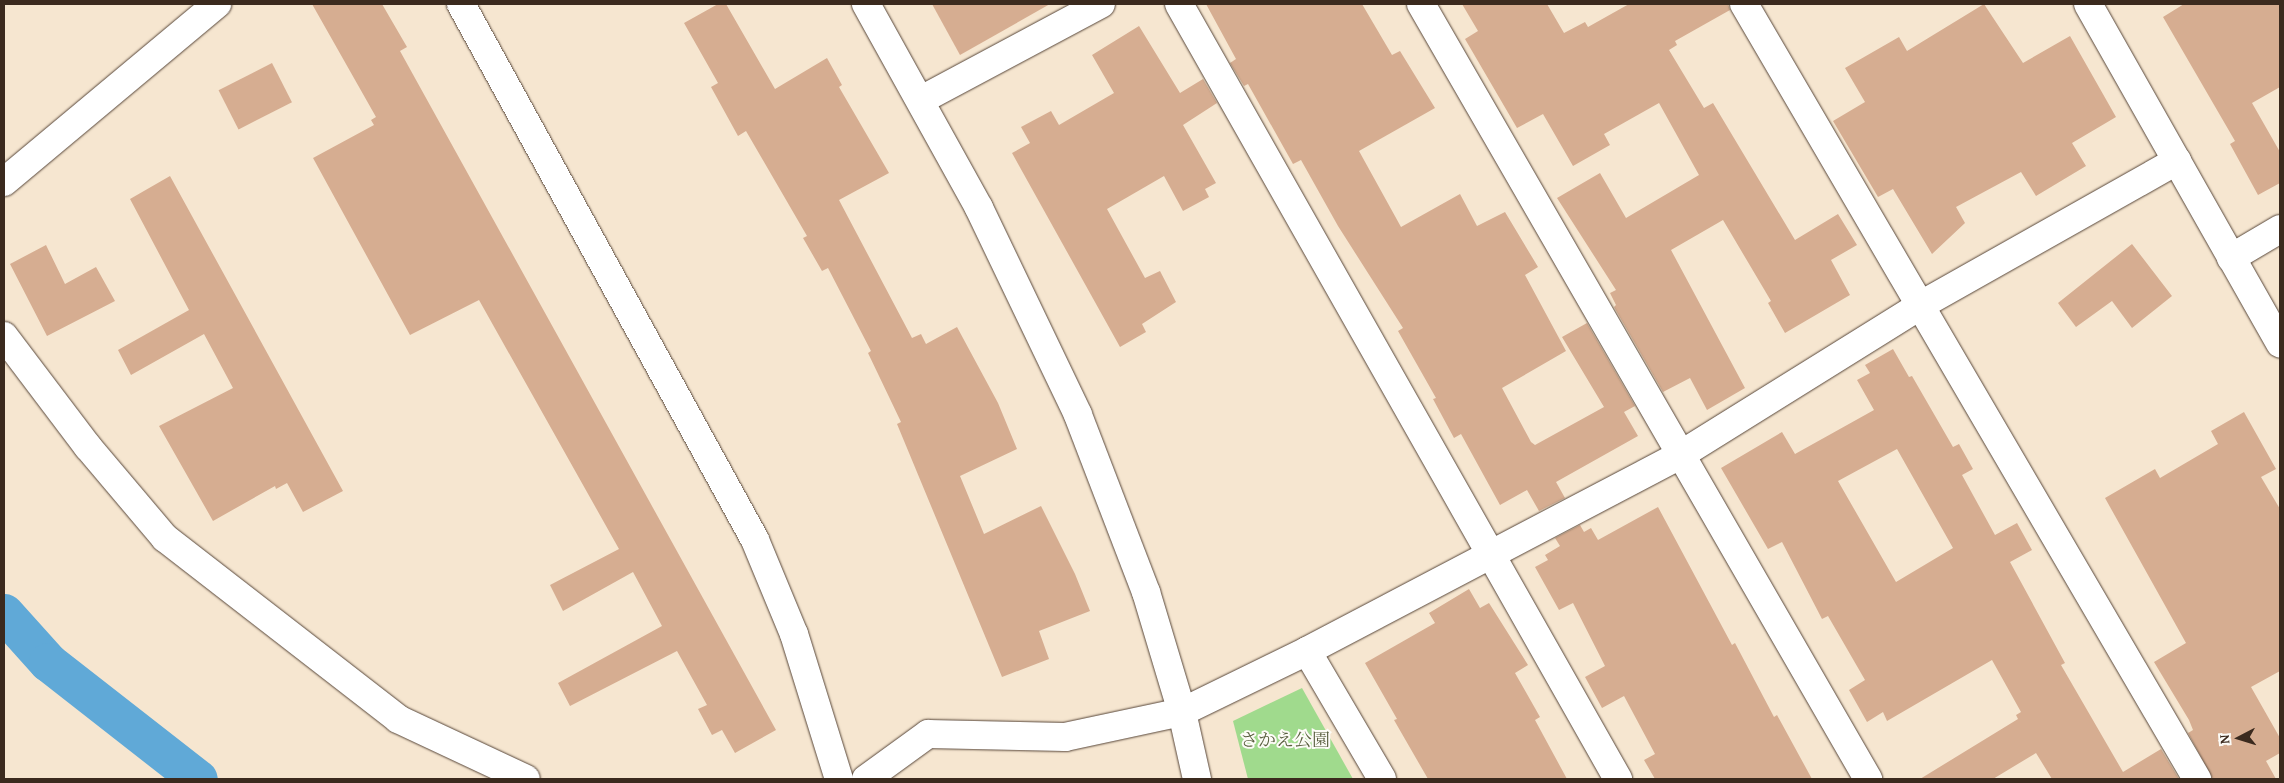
<!DOCTYPE html>
<html>
<head>
<meta charset="utf-8">
<style>
  body { margin:0 }
  #map { position:relative; width:2284px; height:783px; overflow:hidden; background:#f6e6d0; font-family:"Gentium Book Plus","Noto Serif JP",serif }
  div>[style] { position:absolute }
  [style*='--x'] { left:calc(var(--x)*1px); top:calc(var(--y)*1px); width:calc(var(--w)*1px); rotate:calc(var(--a)*1deg) }
  .green>* { inset:0; background:#a0da8d }
  .canal>* { height:39px; margin:-19.5px; padding:0 19.5px; transform-origin:19.5px; border-radius:19.5px; background:#60a9d7 }
  .building>* { inset:0; background:#d6ad91; transform-origin:0 0 }
  .roads { filter:drop-shadow(0 0 1px #574639) drop-shadow(0 0 1px #574639) }
  .minor>* { height:28px; margin:-14px; padding:0 14px; transform-origin:14px; border-radius:14px; background:#fff }
  span { translate:-50% -50%; white-space:nowrap; text-align:center; line-height:1.15; -webkit-text-stroke:4px #fdfcf7; paint-order:stroke }
  .park-label { font-size:18px; color:#595f3f }
  .frame { position:absolute; inset:0; border:5px solid #3b2a1e; pointer-events:none }
  .north { position:absolute; left:2214px; top:713px; width:50px; height:50px; -webkit-text-stroke:4px #fdfcf7; paint-order:stroke; rotate:265deg; font-size:14px; font-weight:700; line-height:20px; text-align:center; color:#3b2a1e }
  .north::after { content:''; display:block; margin:auto; width:18px; height:22px; background:#3b2a1e; clip-path:polygon(50% 0,100% 100%,50% 72%,0 100%) }
</style>
</head>
<body>
<div id="map">
  <div class="green">
    <div style="clip-path:polygon(1302px 688px,1353px 779px,1248px 779px,1233px 721px)"></div>
  </div>
  <div class="canal">
    <div style="--x:4;--y:613;--w:66;--a:48.1"></div>
    <div style="--x:48;--y:662;--w:190;--a:38"></div>
  </div>
  <div class="building">
    <div style="clip-path:polygon(312px 4px,382px 4px,407px 47px,400px 51px,776px 730px,735px 753px,722px 730px,712px 735px,698px 709px,707px 705px,677px 651px,570px 706px,558px 683px,662px 626px,633px 572px,563px 611px,550px 585px,619px 549px,479px 300px,410px 335px,313px 158px,374px 125px,371px 120px,376px 117px)"></div>
    <div style="clip-path:polygon(718px 4px,726px 4px,775px 89px,827px 58px,842px 85px,839px 87px,889px 173px,839px 200px,912px 338px,921px 334px,926px 344px,957px 327px,998px 403px,1017px 449px,960px 476px,984px 534px,1041px 506px,1075px 574px,1090px 611px,1039px 631px,1049px 659px,1002px 677px,897px 424px,901px 422px,868px 353px,871px 351px,828px 268px,822px 271px,803px 238px,807px 236px,746px 131px,738px 136px,711px 87px,718px 83px,684px 23px)"></div>
    <div style="clip-path:polygon(932px 4px,1050px 4px,960px 55px)"></div>
    <div style="clip-path:polygon(1206px 4px,1362px 4px,1392px 55px,1400px 51px,1435px 108px,1359px 151px,1401px 227px,1460px 194px,1477px 226px,1505px 212px,1538px 267px,1525px 275px,1566px 351px,1502px 388px,1531px 442px,1535px 445px,1604px 407px,1562px 337px,1587px 323px,1635px 406px,1624px 412px,1638px 436px,1556px 482px,1565px 498px,1539px 511px,1527px 490px,1500px 505px,1461px 434px,1454px 438px,1433px 399px,1436px 398px,1398px 331px,1403px 328px,1338px 226px,1301px 160px,1293px 164px,1248px 84px,1244px 86px,1230px 63px,1236px 59px)"></div>
    <div style="clip-path:polygon(1462px 4px,1547px 4px,1564px 33px,1585px 22px,1588px 27px,1629px 4px,1728px 4px,1730px 10px,1675px 41px,1677px 45px,1669px 50px,1704px 108px,1713px 103px,1795px 240px,1838px 214px,1857px 245px,1831px 260px,1850px 295px,1785px 333px,1768px 303px,1771px 301px,1723px 220px,1671px 250px,1745px 388px,1707px 410px,1690px 378px,1663px 392px,1614px 307px,1616px 305px,1610px 293px,1616px 290px,1557px 198px,1600px 173px,1626px 218px,1699px 175px,1659px 103px,1604px 134px,1610px 145px,1573px 166px,1543px 114px,1517px 128px,1465px 39px,1478px 31px)"></div>
    <div style="clip-path:polygon(1984px 4px,2023px 63px,2070px 36px,2116px 117px,2072px 143px,2086px 166px,2036px 196px,2021px 172px,1956px 207px,1965px 223px,1932px 254px,1893px 189px,1878px 197px,1833px 121px,1865px 102px,1845px 68px,1899px 37px,1907px 51px)"></div>
    <div style="clip-path:polygon(2184px 4px,2280px 4px,2280px 87px,2252px 103px,2280px 152px,2280px 183px,2258px 195px,2230px 144px,2235px 141px,2163px 17px)"></div>
    <div style="clip-path:polygon(1139px 26px,1180px 93px,1203px 79px,1217px 103px,1183px 125px,1216px 183px,1205px 189px,1209px 197px,1183px 211px,1164px 176px,1107px 209px,1145px 278px,1160px 271px,1176px 302px,1142px 324px,1146px 332px,1120px 347px,1012px 153px,1030px 143px,1021px 127px,1051px 111px,1059px 125px,1114px 93px,1092px 55px)"></div>
    <div style="left:272px;top:63px;width:44px;height:60px;rotate:63deg"></div>
    <div style="clip-path:polygon(170px 176px,343px 491px,303px 512px,287px 483px,276px 489px,275px 486px,213px 521px,159px 426px,233px 388px,204px 334px,131px 375px,118px 350px,189px 310px,130px 199px)"></div>
    <div style="clip-path:polygon(2132px 244px,2172px 296px,2132px 328px,2112px 301px,2076px 327px,2058px 303px)"></div>
    <div style="clip-path:polygon(46px 245px,65px 284px,96px 267px,115px 301px,47px 336px,10px 264px)"></div>
    <div style="clip-path:polygon(evenodd,1893px 349px,1909px 377px,1912px 376px,1953px 447px,1959px 444px,1973px 469px,1962px 475px,1995px 535px,2017px 523px,2032px 550px,2010px 562px,2065px 663px,2061px 665px,2123px 772px,2161px 749px,2179px 779px,2052px 779px,2036px 753px,1993px 779px,1920px 779px,2018px 719px,2016px 715px,2021px 712px,1992px 660px,1887px 721px,1883px 712px,1867px 722px,1849px 690px,1865px 680px,1828px 616px,1822px 619px,1782px 542px,1768px 549px,1721px 468px,1782px 432px,1795px 454px,1874px 410px,1857px 380px,1870px 373px,1865px 365px,1893px 349px,1897px 449px,1953px 548px,1896px 582px,1838px 481px,1897px 449px)"></div>
    <div style="clip-path:polygon(2244px 412px,2276px 469px,2261px 477px,2280px 509px,2280px 671px,2251px 687px,2280px 738px,2280px 753px,2266px 761px,2276px 779px,2213px 779px,2188px 733px,2193px 730px,2189px 720px,2154px 662px,2186px 643px,2105px 498px,2155px 469px,2160px 478px,2218px 444px,2211px 431px)"></div>
    <div style="clip-path:polygon(1658px 507px,1732px 645px,1735px 643px,1774px 717px,1777px 715px,1812px 779px,1655px 779px,1644px 760px,1655px 754px,1624px 696px,1602px 708px,1585px 677px,1605px 666px,1573px 603px,1559px 610px,1535px 567px,1548px 560px,1545px 555px,1560px 546px,1555px 538px,1580px 525px,1584px 532px,1591px 528px,1598px 540px)"></div>
    <div style="clip-path:polygon(1469px 589px,1480px 608px,1489px 603px,1528px 665px,1515px 673px,1540px 717px,1535px 720px,1567px 779px,1428px 779px,1394px 720px,1397px 719px,1365px 663px,1435px 623px,1429px 613px)"></div>
  </div>
  <div class="roads">
    <div class="minor">
      <div style="--x:461;--y:4;--w:611;--a:61.25"></div>
      <div style="--x:755;--y:540;--w:102;--a:67.5"></div>
      <div style="--x:794;--y:634;--w:152;--a:72.8"></div>
      <div style="--x:866;--y:4;--w:233;--a:61"></div>
      <div style="--x:979;--y:208;--w:229;--a:64.4"></div>
      <div style="--x:1078;--y:415;--w:190;--a:69"></div>
      <div style="--x:1146;--y:592;--w:125;--a:73.3"></div>
      <div style="--x:1182;--y:712;--w:69;--a:77.4"></div>
      <div style="--x:1179;--y:4;--w:891;--a:60.47"></div>
      <div style="--x:1421;--y:4;--w:895;--a:60.02"></div>
      <div style="--x:1744;--y:4;--w:898;--a:59.69"></div>
      <div style="--x:2088;--y:4;--w:390;--a:60.5"></div>
      <div style="--x:921;--y:100;--w:204;--a:-28.1"></div>
      <div style="--x:4;--y:182;--w:278;--a:-39.9"></div>
      <div style="--x:2231;--y:258;--w:57;--a:-30.6"></div>
      <div style="--x:4;--y:336;--w:139;--a:52.9"></div>
      <div style="--x:88;--y:447;--w:119;--a:49.8"></div>
      <div style="--x:165;--y:538;--w:295;--a:37.8"></div>
      <div style="--x:398;--y:719;--w:141;--a:25.1"></div>
      <div style="--x:1307;--y:651;--w:424;--a:-27.7"></div>
      <div style="--x:1682;--y:454;--w:282;--a:-31.9"></div>
      <div style="--x:1921;--y:305;--w:294;--a:-29.4"></div>
      <div style="--x:866;--y:779;--w:77;--a:-36"></div>
      <div style="--x:928;--y:734;--w:137;--a:1.3"></div>
      <div style="--x:1065;--y:737;--w:120;--a:-12.1"></div>
      <div style="--x:1182;--y:712;--w:139;--a:-26"></div>
      <div style="--x:1307;--y:651;--w:148;--a:59.6"></div>
    </div>
  </div>
  <div class="park-label">
    <span style="left:1285px;top:740px">さかえ公園</span>
  </div>
  <div class="frame"></div>
  <div class="north">N</div>
</div>
</body>
</html>
